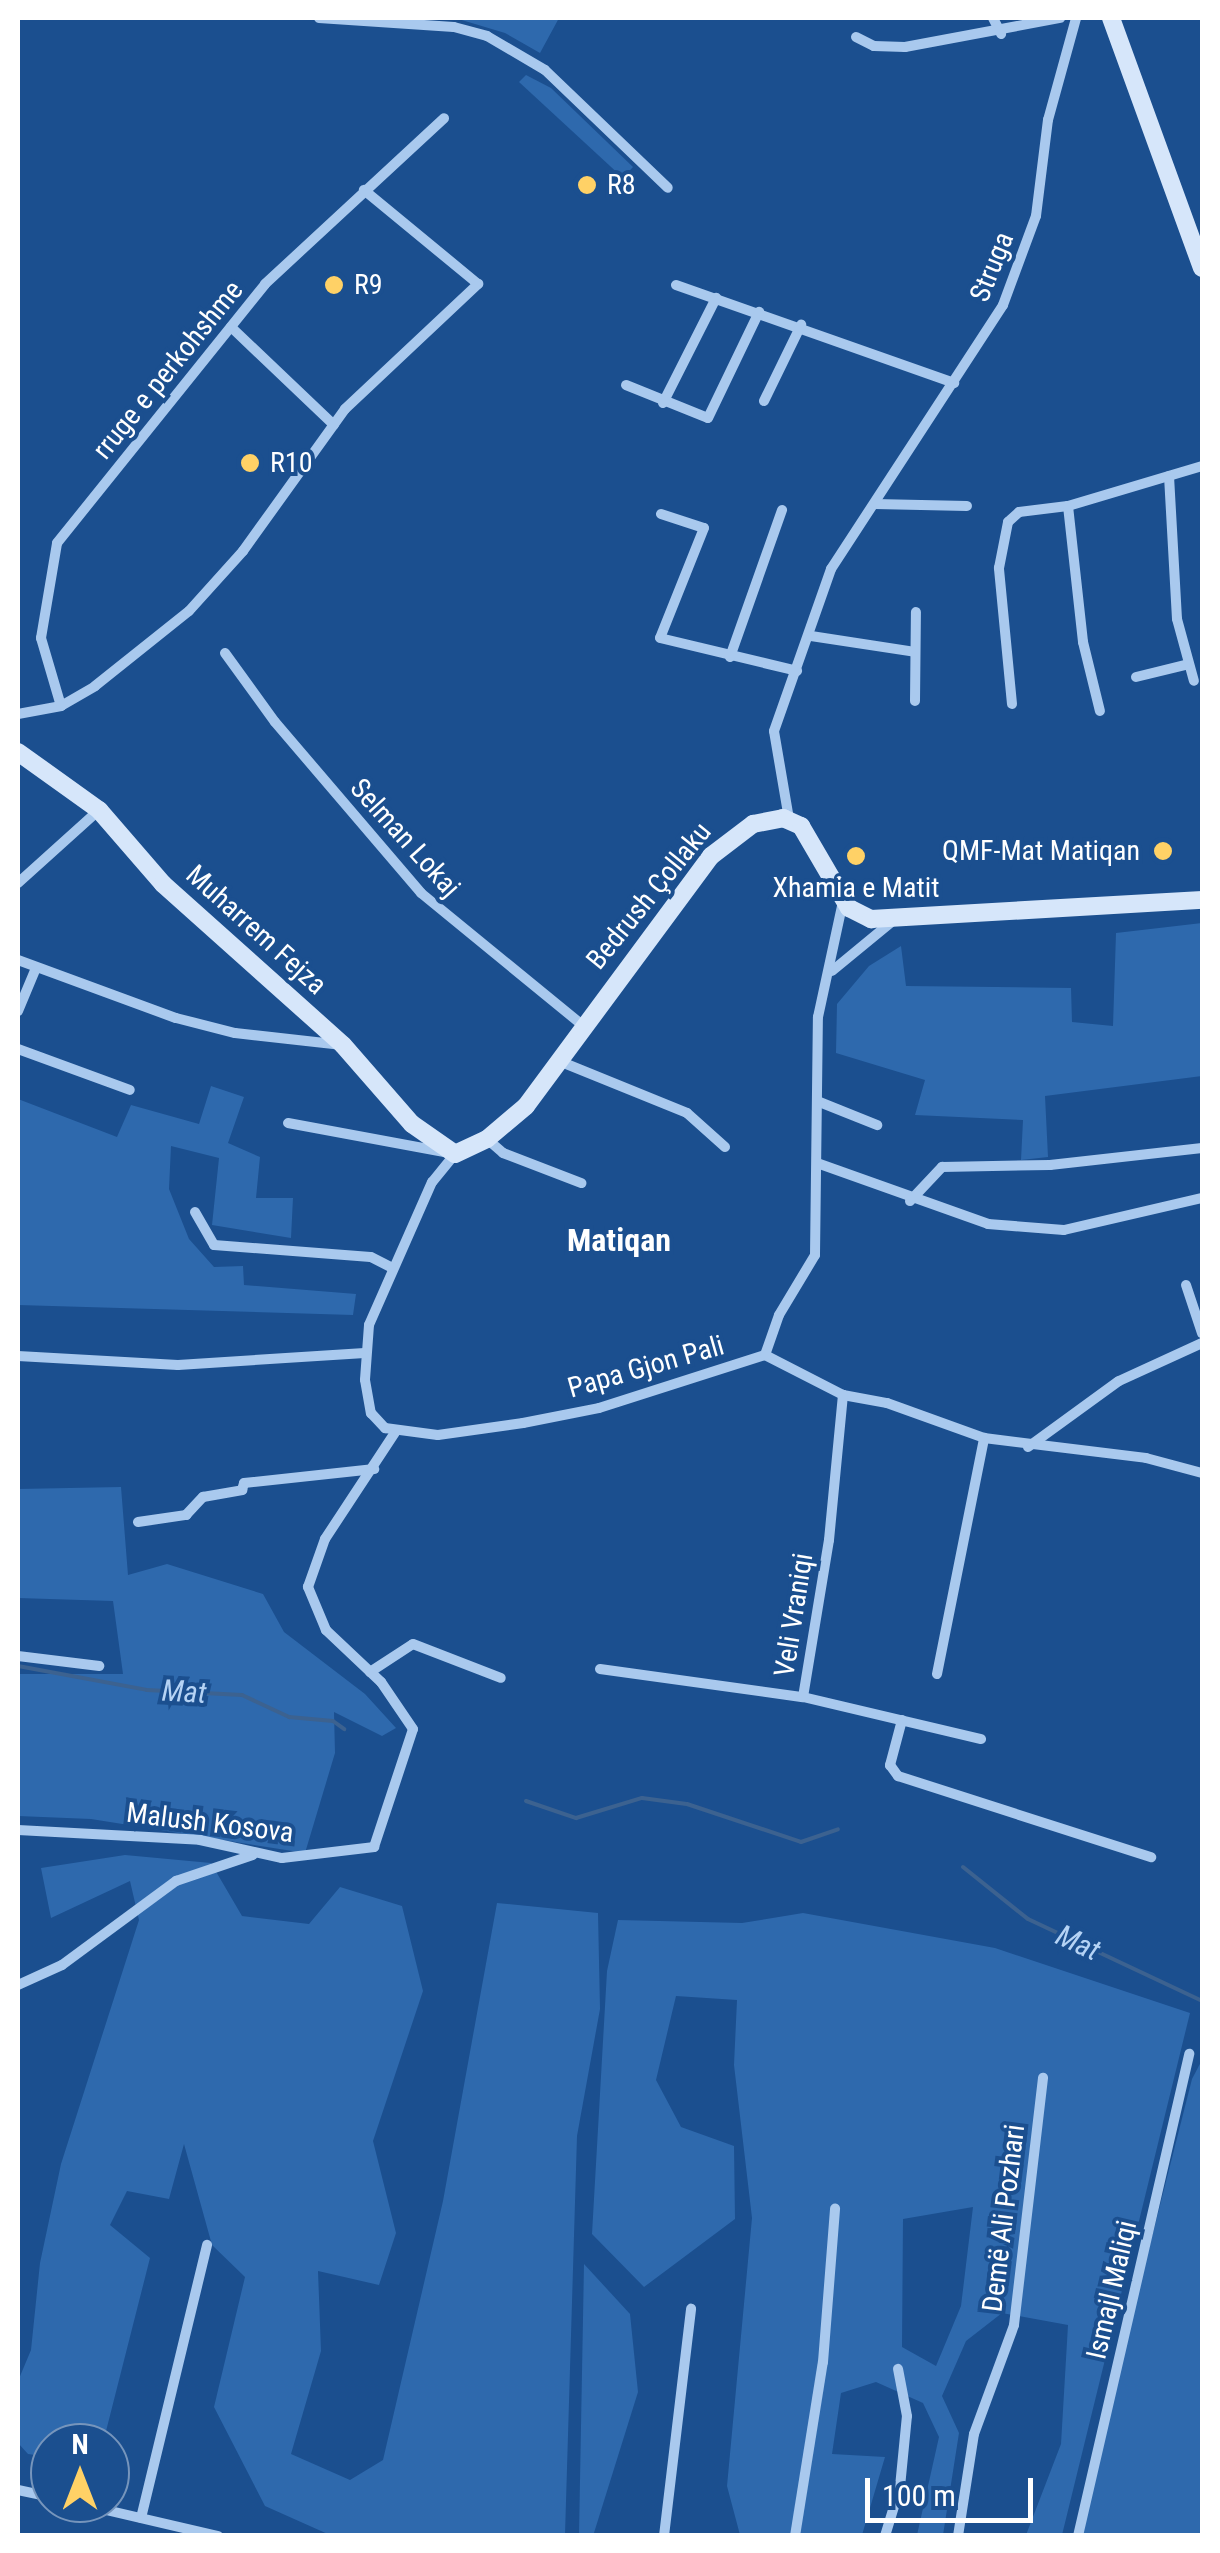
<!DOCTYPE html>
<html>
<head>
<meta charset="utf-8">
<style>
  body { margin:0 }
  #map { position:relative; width:1220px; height:2553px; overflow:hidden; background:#1b4f8f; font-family:"Roboto Condensed",sans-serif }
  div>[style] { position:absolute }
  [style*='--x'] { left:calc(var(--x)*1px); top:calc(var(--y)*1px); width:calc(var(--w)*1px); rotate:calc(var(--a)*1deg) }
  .green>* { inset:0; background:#2e69ad }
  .stream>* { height:4px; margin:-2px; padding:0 2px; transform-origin:2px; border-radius:2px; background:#3c6290 }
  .street>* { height:10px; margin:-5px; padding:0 5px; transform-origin:5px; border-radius:5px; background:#a9c9ee }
  .secondary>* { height:18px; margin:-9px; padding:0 9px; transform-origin:9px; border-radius:9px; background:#d6e6fa }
  .dots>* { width:28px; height:28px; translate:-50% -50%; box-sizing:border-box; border:5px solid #1b4f8f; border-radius:50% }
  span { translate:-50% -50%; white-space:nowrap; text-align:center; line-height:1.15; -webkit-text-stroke:8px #1b4f8f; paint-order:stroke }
  .poi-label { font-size:28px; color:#fff }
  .left { translate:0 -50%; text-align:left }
  .right { translate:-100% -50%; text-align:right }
  .street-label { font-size:28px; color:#fff }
  .water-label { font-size:30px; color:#b5d3f5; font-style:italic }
  .quarter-label { font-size:32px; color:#fff; font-weight:700 }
  .frame { position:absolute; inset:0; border:20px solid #fff; pointer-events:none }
  .north { position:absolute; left:30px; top:2423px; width:100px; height:100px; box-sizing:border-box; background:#1b4f8f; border:2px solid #7695bc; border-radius:50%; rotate:0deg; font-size:28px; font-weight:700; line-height:40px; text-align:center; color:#fff }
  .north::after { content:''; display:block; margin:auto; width:35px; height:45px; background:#ffd166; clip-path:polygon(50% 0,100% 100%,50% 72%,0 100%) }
  .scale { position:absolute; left:865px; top:2478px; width:168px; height:45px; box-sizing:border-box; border:5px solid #fff; border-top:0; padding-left:12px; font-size:30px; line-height:35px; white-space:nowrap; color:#fff; -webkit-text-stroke:8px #1b4f8f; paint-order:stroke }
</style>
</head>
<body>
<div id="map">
  <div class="green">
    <div style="clip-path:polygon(455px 18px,559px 18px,540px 53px,505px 33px)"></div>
    <div style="clip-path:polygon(526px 75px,551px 88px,633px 167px,623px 178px,519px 82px)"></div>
    <div style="clip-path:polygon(1202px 923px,1202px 1076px,1045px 1096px,1048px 1157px,1021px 1160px,1023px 1120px,915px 1115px,925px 1080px,836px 1053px,837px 1004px,869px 966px,901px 946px,906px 986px,1071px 988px,1072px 1022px,1113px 1026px,1116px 933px)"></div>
    <div style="clip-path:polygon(211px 1086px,244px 1097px,228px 1143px,260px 1157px,256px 1198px,293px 1198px,291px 1238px,212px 1225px,219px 1158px,171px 1146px,169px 1189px,189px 1239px,214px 1267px,243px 1266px,244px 1285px,356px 1294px,353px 1315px,18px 1305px,18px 1099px,117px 1137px,131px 1105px,199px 1124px)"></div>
    <div style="clip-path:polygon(121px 1487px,128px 1575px,167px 1564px,263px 1594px,284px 1632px,365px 1694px,396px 1728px,382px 1736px,334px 1712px,335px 1753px,305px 1853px,91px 1819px,18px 1816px,18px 1674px,123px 1674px,113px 1601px,18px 1598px,18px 1489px)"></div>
    <div style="clip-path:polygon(125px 1855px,211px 1863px,242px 1916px,309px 1924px,340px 1887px,402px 1906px,423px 1991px,373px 2141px,396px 2233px,379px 2285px,318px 2271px,321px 2351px,291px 2454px,350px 2480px,383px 2460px,443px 2201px,497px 1903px,598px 1913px,600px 2009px,577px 2136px,565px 2535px,330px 2535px,265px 2506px,214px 2407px,245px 2277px,212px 2245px,184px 2144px,169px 2199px,127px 2191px,110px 2225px,150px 2258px,103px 2443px,50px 2443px,50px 2457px,28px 2454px,18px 2443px,18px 2381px,31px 2350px,40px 2263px,61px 2164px,139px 1920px,130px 1881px,51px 1918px,41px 1868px)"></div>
    <div style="clip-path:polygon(evenodd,803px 1913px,995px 1948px,1190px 2013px,1062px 2535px,1026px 2535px,1061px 2444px,1068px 2325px,1002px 2313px,966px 2341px,942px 2396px,959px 2433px,943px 2535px,917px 2535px,939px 2437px,923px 2403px,876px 2382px,841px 2393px,832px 2454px,885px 2457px,862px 2535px,740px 2535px,727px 2486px,752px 2218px,734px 2065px,737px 2000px,676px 1996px,656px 2080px,681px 2127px,734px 2146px,735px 2219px,644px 2287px,592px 2234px,607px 1971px,618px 1920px,742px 1923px,803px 1913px,973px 2207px,961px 2306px,936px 2366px,902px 2347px,903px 2219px,973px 2207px)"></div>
    <div style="clip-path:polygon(1202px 2060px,1202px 2535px,1083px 2536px,1101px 2438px,1192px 2079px)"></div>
    <div style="clip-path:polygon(584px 2264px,630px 2314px,638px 2392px,593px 2536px,579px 2535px)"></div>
  </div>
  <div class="stream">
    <div style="--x:18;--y:1666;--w:131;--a:10.5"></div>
    <div style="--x:147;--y:1690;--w:95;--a:3"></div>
    <div style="--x:242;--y:1695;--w:52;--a:25.1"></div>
    <div style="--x:289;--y:1717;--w:44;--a:5.2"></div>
    <div style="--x:333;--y:1721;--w:14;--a:36"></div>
    <div style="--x:526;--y:1801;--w:53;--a:18.8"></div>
    <div style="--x:576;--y:1818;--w:69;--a:-16.9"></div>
    <div style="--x:642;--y:1798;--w:45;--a:7.6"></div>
    <div style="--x:687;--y:1804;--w:120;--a:18.4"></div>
    <div style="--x:801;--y:1842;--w:39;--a:-19"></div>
    <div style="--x:963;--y:1867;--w:83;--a:38.7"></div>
    <div style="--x:1028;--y:1919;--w:192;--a:25.2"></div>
  </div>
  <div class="street">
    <div style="--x:319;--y:18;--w:135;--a:3.8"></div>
    <div style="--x:454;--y:27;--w:34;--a:15"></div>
    <div style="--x:487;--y:36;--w:67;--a:30.4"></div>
    <div style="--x:545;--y:70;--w:170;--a:43.8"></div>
    <div style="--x:993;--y:18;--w:18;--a:63"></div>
    <div style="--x:856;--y:37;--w:20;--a:27"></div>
    <div style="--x:874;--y:46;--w:31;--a:2"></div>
    <div style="--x:905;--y:47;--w:158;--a:-10.6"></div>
    <div style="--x:676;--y:285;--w:295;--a:19.4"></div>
    <div style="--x:231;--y:327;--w:142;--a:43.6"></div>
    <div style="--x:626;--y:385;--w:88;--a:21.9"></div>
    <div style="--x:708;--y:418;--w:118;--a:-64.3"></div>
    <div style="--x:764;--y:401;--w:85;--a:-64"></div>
    <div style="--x:663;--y:403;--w:118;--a:-63.2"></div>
    <div style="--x:1169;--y:476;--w:143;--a:86.8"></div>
    <div style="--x:1177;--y:619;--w:64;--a:74.7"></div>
    <div style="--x:875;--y:504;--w:92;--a:1.2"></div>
    <div style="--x:1068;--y:506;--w:137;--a:83.7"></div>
    <div style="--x:1083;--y:642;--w:71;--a:76.2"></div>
    <div style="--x:661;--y:514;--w:45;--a:18"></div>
    <div style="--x:704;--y:528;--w:118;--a:111.8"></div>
    <div style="--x:660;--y:638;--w:141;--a:13.5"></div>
    <div style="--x:811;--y:636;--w:105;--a:8.7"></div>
    <div style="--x:225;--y:653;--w:85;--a:54.1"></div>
    <div style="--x:275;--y:722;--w:225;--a:49.5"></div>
    <div style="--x:421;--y:893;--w:207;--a:39.3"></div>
    <div style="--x:730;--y:657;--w:156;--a:-70.5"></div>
    <div style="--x:1136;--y:677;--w:50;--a:-13.8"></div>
    <div style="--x:915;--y:701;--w:89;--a:-89.4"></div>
    <div style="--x:1012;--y:704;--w:137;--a:-95.5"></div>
    <div style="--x:999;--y:568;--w:47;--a:-78.9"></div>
    <div style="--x:1008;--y:522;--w:15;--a:-42"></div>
    <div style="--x:1019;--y:512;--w:49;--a:-7"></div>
    <div style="--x:1068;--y:506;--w:140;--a:-16.6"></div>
    <div style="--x:61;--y:706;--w:71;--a:-106.4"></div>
    <div style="--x:41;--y:638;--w:96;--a:-80.4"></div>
    <div style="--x:57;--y:543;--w:332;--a:-51.2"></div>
    <div style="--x:265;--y:284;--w:244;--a:-42.8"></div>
    <div style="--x:18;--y:714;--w:44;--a:-10.5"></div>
    <div style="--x:61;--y:706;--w:39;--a:-30"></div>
    <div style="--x:95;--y:686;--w:120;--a:-38.6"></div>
    <div style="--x:189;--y:611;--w:81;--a:-48"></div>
    <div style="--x:243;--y:551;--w:175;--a:-54.3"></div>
    <div style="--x:345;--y:409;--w:183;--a:-43.2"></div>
    <div style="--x:478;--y:284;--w:148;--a:-140.5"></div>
    <div style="--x:789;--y:819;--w:89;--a:-99.7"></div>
    <div style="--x:774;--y:731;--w:172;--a:-70.6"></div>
    <div style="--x:831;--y:569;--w:315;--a:-56.9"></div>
    <div style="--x:1003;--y:305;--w:95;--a:-69.7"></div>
    <div style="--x:1036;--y:216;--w:97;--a:-82.9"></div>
    <div style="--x:1048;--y:120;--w:106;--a:-74.6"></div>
    <div style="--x:18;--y:883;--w:109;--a:-42"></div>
    <div style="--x:18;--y:960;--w:168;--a:20.2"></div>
    <div style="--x:176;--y:1018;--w:61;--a:14.3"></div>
    <div style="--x:235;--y:1033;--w:108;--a:6.4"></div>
    <div style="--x:832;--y:971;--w:82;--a:-39.5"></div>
    <div style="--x:18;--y:1011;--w:47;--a:-67.3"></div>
    <div style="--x:18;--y:1049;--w:119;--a:20.1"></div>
    <div style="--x:559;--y:1061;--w:138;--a:22.1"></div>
    <div style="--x:687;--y:1113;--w:51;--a:41.8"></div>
    <div style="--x:817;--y:1101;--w:65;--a:21.8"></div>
    <div style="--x:288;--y:1123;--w:170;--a:10.5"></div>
    <div style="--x:455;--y:1154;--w:36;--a:129"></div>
    <div style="--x:432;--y:1182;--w:156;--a:113.8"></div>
    <div style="--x:369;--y:1325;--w:55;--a:94.2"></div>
    <div style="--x:365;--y:1380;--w:34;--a:80"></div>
    <div style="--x:371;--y:1413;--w:21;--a:47"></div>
    <div style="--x:385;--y:1428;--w:53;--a:7.5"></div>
    <div style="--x:438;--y:1435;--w:86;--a:-8"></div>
    <div style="--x:523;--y:1423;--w:77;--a:-11.2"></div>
    <div style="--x:599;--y:1408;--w:174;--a:-17.7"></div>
    <div style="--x:765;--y:1355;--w:88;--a:27.1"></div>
    <div style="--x:843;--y:1395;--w:45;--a:10.3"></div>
    <div style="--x:887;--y:1403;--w:103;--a:19.8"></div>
    <div style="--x:984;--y:1438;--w:163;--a:7"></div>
    <div style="--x:1146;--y:1458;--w:58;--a:15"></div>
    <div style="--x:487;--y:1139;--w:21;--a:41"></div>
    <div style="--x:503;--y:1153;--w:84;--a:21"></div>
    <div style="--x:817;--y:1163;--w:182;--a:19.6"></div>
    <div style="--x:988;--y:1224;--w:76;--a:4.5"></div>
    <div style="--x:1064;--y:1230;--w:142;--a:-13.1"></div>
    <div style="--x:910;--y:1201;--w:47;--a:-46.7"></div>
    <div style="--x:942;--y:1167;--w:108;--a:-1.1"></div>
    <div style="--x:1050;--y:1165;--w:153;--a:-6.4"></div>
    <div style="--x:195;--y:1212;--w:38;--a:60"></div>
    <div style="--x:214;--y:1245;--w:157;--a:4.4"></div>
    <div style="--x:371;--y:1257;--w:22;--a:27"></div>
    <div style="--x:1186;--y:1285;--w:51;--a:71.6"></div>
    <div style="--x:765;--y:1355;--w:42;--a:-70.7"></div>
    <div style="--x:779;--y:1315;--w:70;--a:-59"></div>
    <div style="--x:815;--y:1255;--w:238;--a:-89.3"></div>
    <div style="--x:818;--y:1017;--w:119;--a:-77.8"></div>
    <div style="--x:18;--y:1356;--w:160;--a:3.2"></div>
    <div style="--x:178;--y:1365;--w:187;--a:-3.7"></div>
    <div style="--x:1028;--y:1447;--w:112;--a:-36"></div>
    <div style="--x:1119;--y:1381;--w:91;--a:-24.6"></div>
    <div style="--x:138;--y:1522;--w:49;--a:-8.3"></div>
    <div style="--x:186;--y:1515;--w:25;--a:-47"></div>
    <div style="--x:203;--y:1497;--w:40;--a:-10"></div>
    <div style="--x:242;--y:1490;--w:7;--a:-74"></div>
    <div style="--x:244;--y:1483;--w:131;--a:-6.1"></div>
    <div style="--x:18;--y:1656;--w:82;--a:7"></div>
    <div style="--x:600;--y:1669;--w:205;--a:7.9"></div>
    <div style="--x:803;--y:1697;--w:183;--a:13.3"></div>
    <div style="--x:370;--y:1672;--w:51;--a:-33.1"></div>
    <div style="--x:413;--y:1644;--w:94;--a:21.1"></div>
    <div style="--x:937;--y:1674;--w:241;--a:-78.7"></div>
    <div style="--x:803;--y:1697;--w:159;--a:-80.6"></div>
    <div style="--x:829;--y:1540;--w:146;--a:-84.5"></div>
    <div style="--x:902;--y:1720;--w:47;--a:104.9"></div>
    <div style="--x:890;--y:1765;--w:14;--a:54"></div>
    <div style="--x:898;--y:1776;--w:266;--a:17.8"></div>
    <div style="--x:18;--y:1830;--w:182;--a:3.1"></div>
    <div style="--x:200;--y:1840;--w:84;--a:12.4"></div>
    <div style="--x:282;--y:1858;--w:93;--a:-6.8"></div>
    <div style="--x:374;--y:1847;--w:124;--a:-71.7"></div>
    <div style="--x:413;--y:1729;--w:57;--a:-124.2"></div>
    <div style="--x:381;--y:1682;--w:76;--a:-136.6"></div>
    <div style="--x:326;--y:1630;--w:47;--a:-112.7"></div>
    <div style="--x:308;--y:1587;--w:51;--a:-70.5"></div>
    <div style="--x:325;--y:1539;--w:129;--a:-56.7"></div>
    <div style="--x:18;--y:1985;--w:48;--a:-24.4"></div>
    <div style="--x:62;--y:1965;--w:142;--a:-36.4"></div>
    <div style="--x:176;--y:1881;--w:81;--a:-18.7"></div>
    <div style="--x:18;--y:2490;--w:33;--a:12"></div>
    <div style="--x:76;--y:2503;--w:146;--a:13.1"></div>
    <div style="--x:141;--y:2518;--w:281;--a:-76.4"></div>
    <div style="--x:664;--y:2536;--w:229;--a:-83.2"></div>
    <div style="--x:795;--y:2536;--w:176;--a:-80.9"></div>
    <div style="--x:823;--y:2362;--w:154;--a:-85.5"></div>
    <div style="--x:885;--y:2536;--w:51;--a:-73"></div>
    <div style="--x:900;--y:2487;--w:71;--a:-84.4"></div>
    <div style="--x:907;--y:2416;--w:48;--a:-100.8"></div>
    <div style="--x:958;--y:2536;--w:103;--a:-81.1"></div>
    <div style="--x:974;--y:2434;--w:116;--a:-69.8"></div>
    <div style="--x:1014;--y:2325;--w:249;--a:-83.3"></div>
    <div style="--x:1078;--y:2536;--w:495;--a:-77"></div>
  </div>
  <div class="secondary">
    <div style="--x:1111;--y:18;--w:266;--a:70"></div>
    <div style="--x:18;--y:752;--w:100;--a:35.6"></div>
    <div style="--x:99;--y:810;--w:98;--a:49.1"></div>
    <div style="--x:163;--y:884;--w:241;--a:41.8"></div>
    <div style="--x:343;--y:1045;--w:105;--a:48.9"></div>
    <div style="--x:412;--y:1124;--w:52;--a:34.9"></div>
    <div style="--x:455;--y:1154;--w:35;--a:-25"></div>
    <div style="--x:487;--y:1139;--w:51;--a:-40.2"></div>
    <div style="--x:526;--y:1106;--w:311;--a:-53.5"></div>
    <div style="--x:711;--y:856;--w:53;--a:-37.3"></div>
    <div style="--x:753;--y:824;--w:31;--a:-11"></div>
    <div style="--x:783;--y:818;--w:20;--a:24"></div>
    <div style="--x:801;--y:826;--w:95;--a:59.7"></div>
    <div style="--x:849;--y:908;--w:25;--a:27"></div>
    <div style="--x:871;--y:919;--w:332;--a:-3.3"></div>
  </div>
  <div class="dots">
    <div style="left:587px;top:185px;background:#ffd166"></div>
    <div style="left:334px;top:285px;background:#ffd166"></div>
    <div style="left:250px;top:463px;background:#ffd166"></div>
    <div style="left:1163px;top:851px;background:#ffd166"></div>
    <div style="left:856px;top:856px;background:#ffd166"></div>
  </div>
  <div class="poi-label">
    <span class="left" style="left:607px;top:185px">R8</span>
    <span class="left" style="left:354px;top:285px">R9</span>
    <span class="left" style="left:270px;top:463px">R10</span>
    <span class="right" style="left:1140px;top:851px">QMF-Mat Matiqan</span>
    <span style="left:856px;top:888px">Xhamia e Matit</span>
  </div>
  <div class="street-label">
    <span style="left:992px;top:267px;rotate:-68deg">Struga</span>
    <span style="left:168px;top:370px;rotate:-51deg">rruge e perkohshme</span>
    <span style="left:405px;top:838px;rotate:48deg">Selman Lokaj</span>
    <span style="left:649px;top:896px;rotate:-51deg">Bedrush Çollaku</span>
    <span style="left:256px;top:930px;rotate:42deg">Muharrem Fejza</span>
    <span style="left:646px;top:1367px;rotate:-16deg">Papa Gjon Pali</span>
    <span style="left:794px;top:1615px;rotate:-81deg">Veli Vraniqi</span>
    <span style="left:210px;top:1823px;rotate:7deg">Malush Kosova</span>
    <span style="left:1004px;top:2218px;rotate:-83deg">Demë Ali Pozhari</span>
    <span style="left:1112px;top:2290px;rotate:-77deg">Ismajl Maliqi</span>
  </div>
  <div class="water-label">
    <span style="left:184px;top:1692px;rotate:3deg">Mat</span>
    <span style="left:1078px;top:1943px;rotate:25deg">Mat</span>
  </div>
  <div class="quarter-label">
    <span style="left:619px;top:1240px">Matiqan</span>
  </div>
  <div class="frame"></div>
  <div class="north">N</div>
  <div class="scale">100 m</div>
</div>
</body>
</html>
